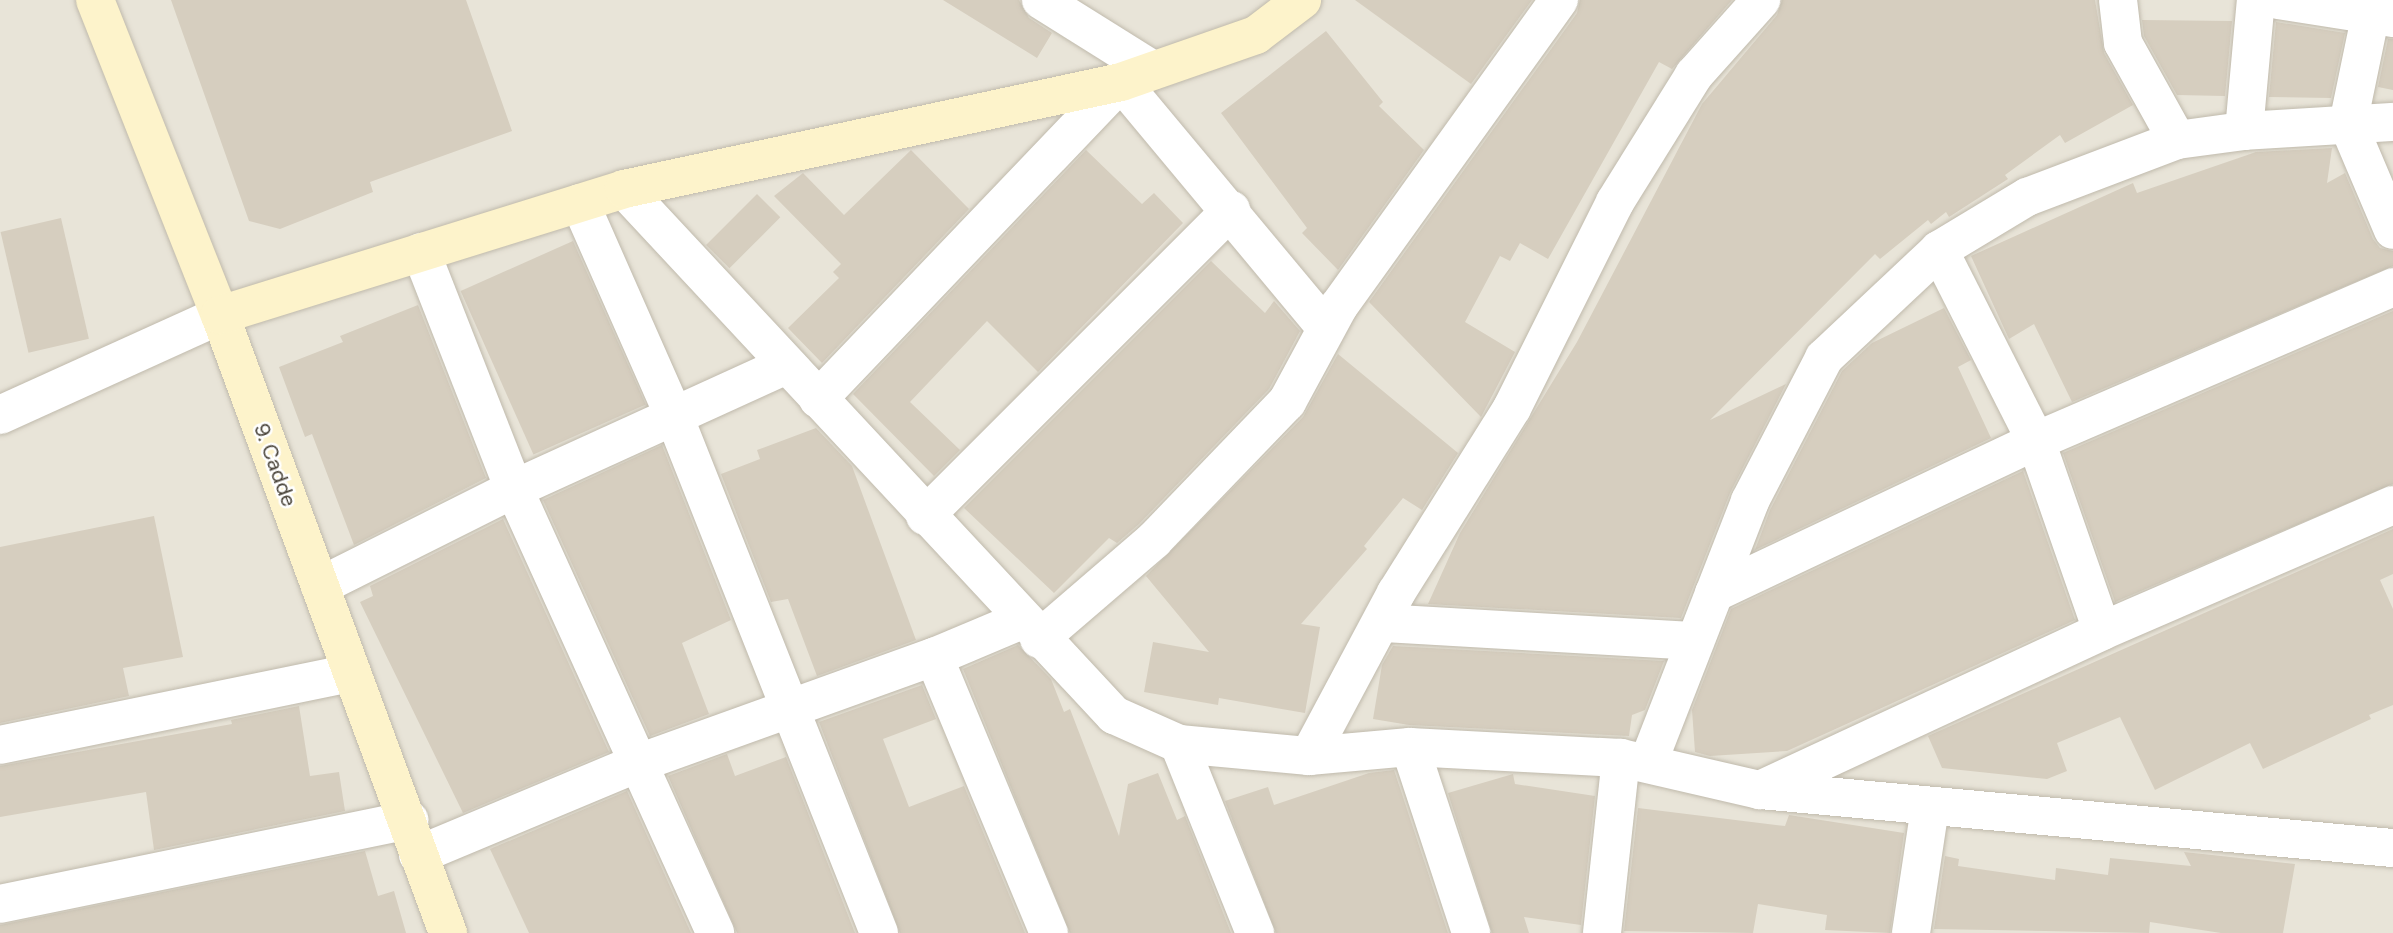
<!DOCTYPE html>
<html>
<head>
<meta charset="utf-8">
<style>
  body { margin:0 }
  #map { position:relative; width:2393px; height:933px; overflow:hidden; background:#f4f1e9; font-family:"DM Sans",sans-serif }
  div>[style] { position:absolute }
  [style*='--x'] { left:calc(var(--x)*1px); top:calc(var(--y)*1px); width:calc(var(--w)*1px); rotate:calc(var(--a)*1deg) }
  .residential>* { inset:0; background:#e8e4d8; transform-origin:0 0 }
  .building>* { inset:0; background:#d6cebf; transform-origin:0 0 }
  .roads { filter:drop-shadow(0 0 2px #c0baac) drop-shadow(0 0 2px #c0baac) }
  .street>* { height:38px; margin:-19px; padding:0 19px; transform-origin:19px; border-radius:19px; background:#fff }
  .secondary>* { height:38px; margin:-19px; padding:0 19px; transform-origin:19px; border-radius:19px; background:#fdf3cb }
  span { translate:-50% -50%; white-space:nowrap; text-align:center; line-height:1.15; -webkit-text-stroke:5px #fff; paint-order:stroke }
  .street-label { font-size:21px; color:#484238 }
</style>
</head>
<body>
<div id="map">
  <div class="residential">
    <div style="left:0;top:0;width:2393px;height:933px"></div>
  </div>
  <div class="building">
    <div style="clip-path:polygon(171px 0,466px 0,512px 131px,370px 182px,373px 192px,280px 229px,249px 221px)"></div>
    <div style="clip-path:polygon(943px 0,1019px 0,1029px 18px,1052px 33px,1037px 58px)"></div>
    <div style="clip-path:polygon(1355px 0,1532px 0,1471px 84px)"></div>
    <div style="clip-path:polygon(1580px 0,1732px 0,1672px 69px,1659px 62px,1548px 259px,1520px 243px,1510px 261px,1500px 256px,1465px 322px,1515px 352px,1481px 417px,1369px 302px,1577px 13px)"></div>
    <div style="clip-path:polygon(1782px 0,2095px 0,2104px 53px,2133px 105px,2065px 143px,2060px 135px,2005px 175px,2008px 179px,1949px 217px,1946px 212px,1931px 224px,1928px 220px,1880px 259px,1875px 254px,1710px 420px,1786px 384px,1730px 493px,1681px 618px,1428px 604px,1460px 533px,1577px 342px,1702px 104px,1777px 15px)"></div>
    <div style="clip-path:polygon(2142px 20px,2232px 21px,2225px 96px,2177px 95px,2144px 36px)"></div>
    <div style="clip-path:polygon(2276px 22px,2345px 33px,2331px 98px,2269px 97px)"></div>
    <div style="clip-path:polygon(1326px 31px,1383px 102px,1379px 106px,1424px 150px,1338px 270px,1302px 233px,1307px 228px,1221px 113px)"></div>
    <div style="clip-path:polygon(2388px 39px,2393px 39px,2393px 90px,2378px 87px)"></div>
    <div style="clip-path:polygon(2332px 148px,2327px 183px,2345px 173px,2373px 239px,2380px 248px,2393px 251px,2393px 266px,2072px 402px,2034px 324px,2009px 339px,1971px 256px,2133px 183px,2137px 193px,2256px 152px)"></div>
    <div style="clip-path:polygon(911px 150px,969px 209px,822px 363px,788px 328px,839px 278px,833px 272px,841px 264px,774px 196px,803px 173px,844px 215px)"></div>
    <div style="clip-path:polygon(1086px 150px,1142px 204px,1154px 193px,1183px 223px,1038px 372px,987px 321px,910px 402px,960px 450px,934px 476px,853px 394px)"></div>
    <div style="left:757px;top:194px;width:33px;height:72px;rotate:45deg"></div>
    <div style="left:61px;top:218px;width:124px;height:62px;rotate:77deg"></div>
    <div style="left:573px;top:241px;width:179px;height:123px;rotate:66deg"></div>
    <div style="clip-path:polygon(1211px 261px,1265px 313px,1274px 301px,1300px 331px,1269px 389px,1139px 524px,1117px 543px,1109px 538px,1054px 593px,964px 508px)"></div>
    <div style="clip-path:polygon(418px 305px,486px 478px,354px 545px,312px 434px,305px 437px,279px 367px,343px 342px,340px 336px)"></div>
    <div style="clip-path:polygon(1944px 308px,1971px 360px,1958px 367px,1991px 438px,1755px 550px,1770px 510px,1842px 371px,1872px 343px)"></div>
    <div style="clip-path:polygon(2393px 311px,2393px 484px,2115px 602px,2063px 453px)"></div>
    <div style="clip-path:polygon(1338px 354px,1458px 453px,1422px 510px,1403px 498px,1364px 546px,1367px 549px,1301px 624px,1320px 627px,1305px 713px,1219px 698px,1218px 705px,1144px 692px,1153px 642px,1209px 652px,1146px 576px,1303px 417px)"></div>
    <div style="clip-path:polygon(816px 428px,852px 466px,916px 640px,817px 676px,788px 599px,771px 602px,721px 474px,760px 459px,757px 450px)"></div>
    <div style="clip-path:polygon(662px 445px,731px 620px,682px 643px,709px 714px,650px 736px,543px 500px)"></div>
    <div style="clip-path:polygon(2023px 471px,2075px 620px,1787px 751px,1710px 756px,1695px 752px,1692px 710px,1731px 609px)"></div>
    <div style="clip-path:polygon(154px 516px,183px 657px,123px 668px,129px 696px,0 723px,0 547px)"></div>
    <div style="clip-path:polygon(503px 519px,609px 752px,463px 813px,360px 602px,373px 596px,370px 586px)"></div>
    <div style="clip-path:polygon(2393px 529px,2393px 574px,2380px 580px,2393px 609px,2393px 705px,2369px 715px,2371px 719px,2263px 769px,2250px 743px,2155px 790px,2120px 717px,2057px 743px,2067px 771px,2047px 779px,1942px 768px,1928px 736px)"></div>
    <div style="clip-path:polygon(1018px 645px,1051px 679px,1064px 712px,1070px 709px,1119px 836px,1128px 784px,1158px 773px,1177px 820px,1185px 816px,1231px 933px,1070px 933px,963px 669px)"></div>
    <div style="clip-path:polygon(1393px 646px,1664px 661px,1645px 710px,1632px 715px,1629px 736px,1409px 725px,1373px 719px,1382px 665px)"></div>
    <div style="clip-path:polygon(922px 685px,936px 719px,883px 739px,909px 807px,964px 786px,1025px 933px,900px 933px,819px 722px)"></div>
    <div style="clip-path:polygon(299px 706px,310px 776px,339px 772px,345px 811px,154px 850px,146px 792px,0 817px,0 766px,232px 724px,231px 720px)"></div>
    <div style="clip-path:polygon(727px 754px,735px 776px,786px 757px,855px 933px,737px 933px,668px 776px)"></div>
    <div style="clip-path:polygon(1394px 770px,1448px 933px,1276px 933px,1225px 801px,1268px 787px,1274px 805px,1369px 773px)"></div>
    <div style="clip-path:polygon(1513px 774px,1515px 784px,1595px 796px,1581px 925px,1524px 917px,1529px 933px,1492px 933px,1448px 793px)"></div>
    <div style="clip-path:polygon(627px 791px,691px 933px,529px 933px,490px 849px)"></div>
    <div style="clip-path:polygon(1638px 808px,1785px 826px,1789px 815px,1904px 833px,1890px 933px,1825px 930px,1827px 915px,1758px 904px,1753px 933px,1624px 931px)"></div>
    <div style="clip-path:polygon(365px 851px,378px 896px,394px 891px,406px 933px,0 933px,0 925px)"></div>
    <div style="clip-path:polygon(2184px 852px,2295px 864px,2283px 933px,2221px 933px,2150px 922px,2149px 933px,1934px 929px,1945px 856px,1959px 859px,1958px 866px,2055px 880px,2056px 868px,2108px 875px,2110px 858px,2191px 866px)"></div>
  </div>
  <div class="roads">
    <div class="street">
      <div style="--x:1041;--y:0;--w:132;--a:32"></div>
      <div style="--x:2118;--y:0;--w:43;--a:83.4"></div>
      <div style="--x:2123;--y:43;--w:111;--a:60.9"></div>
      <div style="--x:2278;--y:0;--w:116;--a:8.9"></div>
      <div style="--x:2371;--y:13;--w:113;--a:101.7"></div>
      <div style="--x:2348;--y:124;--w:115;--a:67"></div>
      <div style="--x:2244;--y:131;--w:132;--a:-84.8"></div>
      <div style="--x:624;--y:189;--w:719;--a:47.03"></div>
      <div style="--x:1114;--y:715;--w:71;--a:24"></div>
      <div style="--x:1179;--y:744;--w:131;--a:5.3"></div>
      <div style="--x:1309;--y:756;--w:101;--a:-5.1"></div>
      <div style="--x:1410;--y:747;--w:211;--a:3"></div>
      <div style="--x:1621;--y:758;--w:143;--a:13"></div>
      <div style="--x:1760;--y:790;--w:636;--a:5.24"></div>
      <div style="--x:580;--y:203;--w:233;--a:66.2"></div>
      <div style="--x:674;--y:416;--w:556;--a:68.37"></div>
      <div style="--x:1939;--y:250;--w:214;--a:63.1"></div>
      <div style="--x:2036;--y:441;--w:201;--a:70.8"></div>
      <div style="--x:421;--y:252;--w:255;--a:68.6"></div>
      <div style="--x:514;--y:489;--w:487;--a:65.6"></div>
      <div style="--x:818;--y:399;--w:439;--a:-46.3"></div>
      <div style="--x:1121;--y:82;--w:320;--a:50.2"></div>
      <div style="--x:0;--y:415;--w:242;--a:-24.4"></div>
      <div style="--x:925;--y:516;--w:433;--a:-45"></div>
      <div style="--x:320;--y:586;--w:217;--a:-26.6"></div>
      <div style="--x:514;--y:489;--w:299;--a:-24.5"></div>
      <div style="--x:1714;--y:593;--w:356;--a:-25.3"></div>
      <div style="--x:2036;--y:441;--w:389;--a:-23.3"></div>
      <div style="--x:1382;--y:623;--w:313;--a:3.3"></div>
      <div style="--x:1039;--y:639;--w:152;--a:-40.7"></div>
      <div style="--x:1154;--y:540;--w:192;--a:-46.1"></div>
      <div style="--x:1287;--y:402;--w:109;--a:-61.6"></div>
      <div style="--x:1339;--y:306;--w:377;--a:-54.3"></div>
      <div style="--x:934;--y:657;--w:299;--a:67.4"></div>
      <div style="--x:1179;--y:744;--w:204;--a:68.1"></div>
      <div style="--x:0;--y:745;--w:359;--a:-11.6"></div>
      <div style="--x:1410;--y:747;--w:196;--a:71.8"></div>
      <div style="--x:1309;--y:756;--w:185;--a:-61.9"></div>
      <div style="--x:1396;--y:593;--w:218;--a:-57.9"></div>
      <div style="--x:1512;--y:408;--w:230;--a:-63.4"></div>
      <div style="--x:1615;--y:202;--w:150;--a:-58.1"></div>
      <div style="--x:1694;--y:75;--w:101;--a:-48.2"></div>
      <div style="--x:1648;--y:763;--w:281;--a:-68.7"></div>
      <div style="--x:1750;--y:501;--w:161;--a:-62.6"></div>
      <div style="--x:1824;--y:358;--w:158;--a:-43.2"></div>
      <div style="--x:1939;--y:250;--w:103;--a:-31.1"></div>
      <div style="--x:2027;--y:197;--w:160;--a:-20.8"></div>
      <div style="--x:2177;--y:140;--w:68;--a:-7.7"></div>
      <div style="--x:2244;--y:131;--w:149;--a:-3.5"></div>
      <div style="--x:1760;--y:790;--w:377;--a:-24.9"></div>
      <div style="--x:2102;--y:631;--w:317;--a:-23.4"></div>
      <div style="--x:418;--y:855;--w:236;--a:-22.7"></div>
      <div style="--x:636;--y:764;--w:317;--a:-19.8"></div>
      <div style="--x:934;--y:657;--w:95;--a:-22.8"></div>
      <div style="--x:0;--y:904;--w:418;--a:-11.6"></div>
      <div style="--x:1602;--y:933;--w:176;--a:-83.8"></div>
      <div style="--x:1911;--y:933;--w:126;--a:-81.4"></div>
    </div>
    <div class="secondary">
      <div style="--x:95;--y:0;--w:339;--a:68.4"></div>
      <div style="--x:220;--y:315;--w:659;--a:69.75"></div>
      <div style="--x:220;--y:315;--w:423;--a:-17.3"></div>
      <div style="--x:624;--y:189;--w:508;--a:-12.15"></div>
      <div style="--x:1121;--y:82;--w:143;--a:-19.2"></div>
      <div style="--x:1256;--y:35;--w:58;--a:-37.3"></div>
    </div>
  </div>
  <div class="street-label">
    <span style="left:275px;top:465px;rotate:70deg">9. Cadde</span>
  </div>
</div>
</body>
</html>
